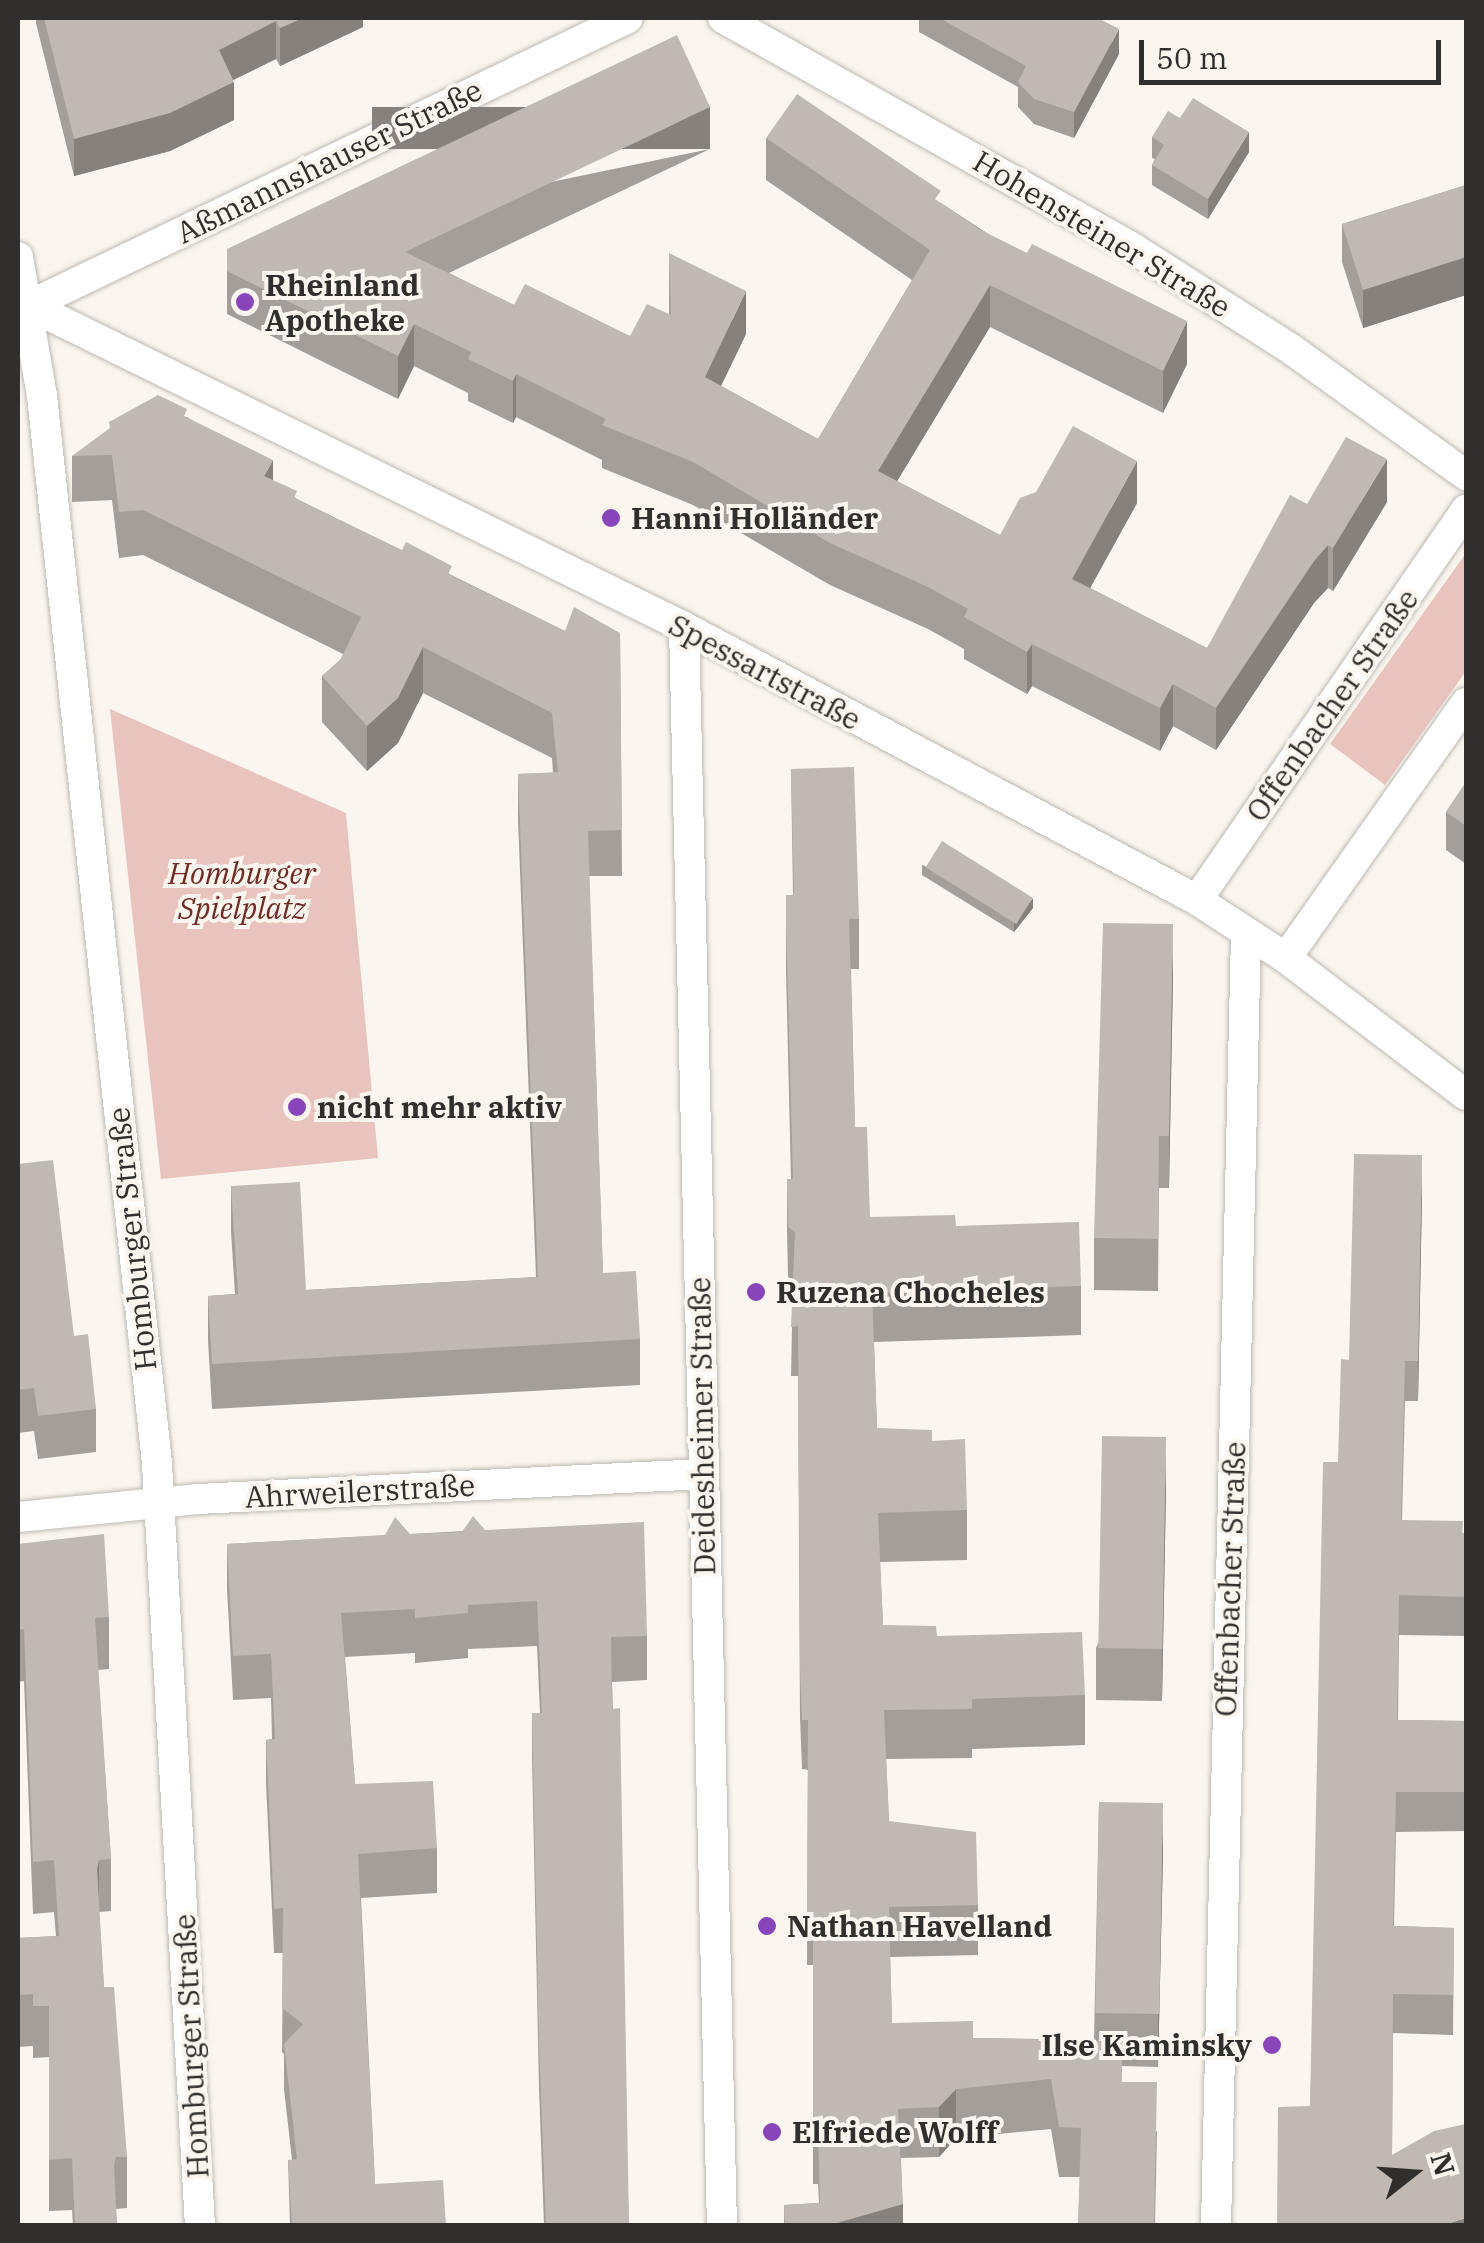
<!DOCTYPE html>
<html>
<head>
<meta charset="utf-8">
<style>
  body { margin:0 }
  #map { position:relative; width:1484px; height:2243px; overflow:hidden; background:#faf6ef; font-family:"IBM Plex Serif",serif }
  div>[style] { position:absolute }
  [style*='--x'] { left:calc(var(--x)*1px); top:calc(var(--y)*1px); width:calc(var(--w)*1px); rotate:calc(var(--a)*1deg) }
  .green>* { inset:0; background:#e9c3be }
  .roads { filter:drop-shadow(0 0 2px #bdb9b3) drop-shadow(0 0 2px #bdb9b3) }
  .street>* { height:30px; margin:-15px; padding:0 15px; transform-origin:15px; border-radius:15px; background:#fff }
  .wall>* { inset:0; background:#a49e9a }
  .shaded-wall>* { inset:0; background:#86817d; transform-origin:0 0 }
  .building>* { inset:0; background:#bfb8b3; transform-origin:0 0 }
  .dots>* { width:28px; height:28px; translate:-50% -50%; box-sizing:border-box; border:5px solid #faf6ef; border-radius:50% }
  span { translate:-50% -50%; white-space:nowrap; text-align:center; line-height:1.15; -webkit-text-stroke:8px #faf6ef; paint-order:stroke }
  .street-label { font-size:30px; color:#312f2d }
  .poi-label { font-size:30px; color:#312f2d; font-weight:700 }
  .left { translate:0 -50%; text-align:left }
  .right { translate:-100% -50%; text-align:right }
  .park-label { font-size:30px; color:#702b25; font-style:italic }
  .frame { position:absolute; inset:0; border:20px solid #312f2d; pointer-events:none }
  .north { position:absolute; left:1364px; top:2123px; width:100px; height:100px; -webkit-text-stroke:8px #faf6ef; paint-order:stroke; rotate:73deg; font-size:28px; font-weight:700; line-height:40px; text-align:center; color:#312f2d }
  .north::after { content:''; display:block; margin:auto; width:35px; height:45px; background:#312f2d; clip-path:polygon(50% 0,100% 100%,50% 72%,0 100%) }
  .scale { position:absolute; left:1139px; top:40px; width:302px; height:45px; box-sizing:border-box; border:5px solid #312f2d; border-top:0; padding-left:12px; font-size:30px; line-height:35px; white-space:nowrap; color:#312f2d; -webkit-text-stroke:8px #faf6ef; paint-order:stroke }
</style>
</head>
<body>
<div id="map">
  <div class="green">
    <div style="clip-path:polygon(1466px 553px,1466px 671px,1385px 785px,1330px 744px)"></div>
    <div style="clip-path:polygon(110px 709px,346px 813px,378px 1158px,161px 1179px)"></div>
  </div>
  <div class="roads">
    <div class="street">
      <div style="--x:723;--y:18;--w:471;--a:29.3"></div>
      <div style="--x:1134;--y:249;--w:186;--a:32.5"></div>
      <div style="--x:1291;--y:349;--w:216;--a:35.8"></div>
      <div style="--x:18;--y:257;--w:141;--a:80.2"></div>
      <div style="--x:42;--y:396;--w:1074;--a:83.85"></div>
      <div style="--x:157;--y:1464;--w:763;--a:86.77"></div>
      <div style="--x:18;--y:300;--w:742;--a:26.15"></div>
      <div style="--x:684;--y:627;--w:581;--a:28.02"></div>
      <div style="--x:1197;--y:900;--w:106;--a:33.1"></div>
      <div style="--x:1286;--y:958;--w:226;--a:37.3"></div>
      <div style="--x:21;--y:315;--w:13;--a:-48"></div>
      <div style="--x:30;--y:305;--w:663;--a:-25.64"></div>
      <div style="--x:684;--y:627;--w:1599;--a:88.64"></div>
      <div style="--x:1197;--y:900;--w:474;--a:-55.4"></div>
      <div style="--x:1286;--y:958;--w:312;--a:-54.8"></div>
      <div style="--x:18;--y:1517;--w:181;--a:-5.7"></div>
      <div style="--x:198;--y:1499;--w:506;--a:-2.83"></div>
      <div style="--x:1216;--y:2226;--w:1294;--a:-88.67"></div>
    </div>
  </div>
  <div class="wall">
    <div style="clip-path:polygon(36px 18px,366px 18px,363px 19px,363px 27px,280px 66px,276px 59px,233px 80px,234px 120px,170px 151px,74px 176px,36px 23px)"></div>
    <div style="clip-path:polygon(919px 18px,1098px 18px,1119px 54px,1074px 138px,1034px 124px,1018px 107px,1018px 87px,919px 32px)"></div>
    <div style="clip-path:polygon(1152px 137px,1249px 152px,1208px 219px,1152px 185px,1152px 165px,1155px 159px,1152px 158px)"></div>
    <div style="clip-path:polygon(766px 138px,941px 203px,1187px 364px,1163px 413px,990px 327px,897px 481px,1000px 535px,1137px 503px,1090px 588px,1207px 648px,1307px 504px,1387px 502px,1333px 591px,1328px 588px,1314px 603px,1216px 750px,1173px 726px,1160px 751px,1032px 686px,1027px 694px,964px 659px,964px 649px,928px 629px,830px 585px,693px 505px,602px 468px,602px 460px,516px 417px,513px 423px,468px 401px,468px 393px,414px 366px,398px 399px,227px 314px,227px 249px,710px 149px,449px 273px,514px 305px,630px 336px,669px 315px,669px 253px,746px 334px,721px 386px,818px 439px,912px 280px,766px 180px)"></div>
    <div style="clip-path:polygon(1466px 185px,1466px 295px,1363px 328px,1342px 262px,1342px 224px)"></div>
    <div style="clip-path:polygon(187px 417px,297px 499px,565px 631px,620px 633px,622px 876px,589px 876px,603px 1273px,640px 1339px,640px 1385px,212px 1409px,208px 1341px,208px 1296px,235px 1294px,231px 1232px,231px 1186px,306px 1290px,536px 1277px,518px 820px,518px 774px,553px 773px,552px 758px,423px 693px,398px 743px,367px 771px,322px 722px,322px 676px,341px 659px,343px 654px,143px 555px,119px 558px,112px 500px,72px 502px,72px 456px)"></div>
    <div style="clip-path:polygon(791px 769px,859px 919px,859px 969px,851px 969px,855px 1127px,870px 1217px,956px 1226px,1081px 1286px,1081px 1335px,874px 1342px,877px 1428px,932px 1441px,967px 1510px,967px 1560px,880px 1562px,883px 1625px,937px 1636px,1085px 1695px,1085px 1745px,972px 1749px,972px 1758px,886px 1759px,889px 1821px,978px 1905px,978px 1955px,890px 1957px,892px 2023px,973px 2038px,1094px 2040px,1099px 1802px,1163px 1855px,1158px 2067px,1122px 2066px,1122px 2082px,1157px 2132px,1155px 2226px,1078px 2226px,1080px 2177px,1059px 2177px,1051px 2129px,956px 2138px,939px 2157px,901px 2158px,903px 2226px,784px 2226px,784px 2205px,819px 2203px,818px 2184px,813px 2184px,813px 1965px,807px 1965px,808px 1770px,802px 1769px,800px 1718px,798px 1376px,791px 1376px,793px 1280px,788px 1277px,787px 1229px,787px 1179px,791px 1179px,786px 971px,786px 895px,793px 895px)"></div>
    <div style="clip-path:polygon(1466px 782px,1466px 864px,1446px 850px,1446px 812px)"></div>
    <div style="clip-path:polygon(922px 865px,1033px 908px,1014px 932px,922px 875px)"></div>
    <div style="clip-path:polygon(1173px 976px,1169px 1188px,1159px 1188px,1158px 1291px,1094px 1290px,1094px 1238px)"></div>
    <div style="clip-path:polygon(18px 1164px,96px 1409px,96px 1452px,38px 1459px,34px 1431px,18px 1433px)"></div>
    <div style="clip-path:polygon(1422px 1195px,1418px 1401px,1405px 1401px,1402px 1520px,1466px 1534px,1466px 1636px,1399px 1635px,1398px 1720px,1466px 1721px,1466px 1831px,1396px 1832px,1394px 1926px,1454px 1928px,1453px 2035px,1393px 2033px,1392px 2155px,1466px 2226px,1310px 2106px,1338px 1462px,1349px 1360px)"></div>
    <div style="clip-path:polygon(1166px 1489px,1162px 1701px,1096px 1700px,1096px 1648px)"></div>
    <div style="clip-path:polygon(485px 1530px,647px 1636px,647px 1680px,612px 1682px,629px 2226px,544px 2226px,539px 2088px,532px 1758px,532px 1713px,540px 1713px,537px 1646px,468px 1649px,468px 1658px,415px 1663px,415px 1653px,345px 1657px,355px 1784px,437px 1848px,437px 1893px,361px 1898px,375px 2184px,446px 2226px,290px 2226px,288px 2160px,292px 2160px,284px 2089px,284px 2054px,282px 2052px,283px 1953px,274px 1953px,266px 1784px,266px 1740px,272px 1739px,271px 1698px,233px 1700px,227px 1589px,227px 1544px)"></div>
    <div style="clip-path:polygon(18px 1544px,109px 1617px,109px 1669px,98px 1670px,111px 1859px,111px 1911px,99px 1912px,104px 1987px,127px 2157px,127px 2208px,116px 2209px,117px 2226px,73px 2226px,72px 2210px,49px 2211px,49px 2057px,33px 2058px,33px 2046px,18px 2047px,18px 1938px,56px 1936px,54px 1912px,33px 1914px,24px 1681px,18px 1682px)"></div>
  </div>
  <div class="shaded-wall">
    <div style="clip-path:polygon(303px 18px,366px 18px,363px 19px,363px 27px,280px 66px,280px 28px)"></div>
    <div style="clip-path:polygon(276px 21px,276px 59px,219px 87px,219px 50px)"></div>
    <div style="clip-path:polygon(1119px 29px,1119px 54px,1074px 138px,1074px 112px)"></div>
    <div style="clip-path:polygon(234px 82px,234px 120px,170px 151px,74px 176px,74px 139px)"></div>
    <div style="left:710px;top:107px;width:42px;height:338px;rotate:90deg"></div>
    <div style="clip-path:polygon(1249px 132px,1249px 152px,1208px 219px,1208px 199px)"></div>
    <div style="clip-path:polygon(1466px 257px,1466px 295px,1363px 328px,1363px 290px)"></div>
    <div style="clip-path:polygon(990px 285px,990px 327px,878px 513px,878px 471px)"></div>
    <div style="clip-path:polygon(746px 291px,746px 334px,705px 419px,705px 377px)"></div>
    <div style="clip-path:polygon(1187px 321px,1187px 364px,1163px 413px,1163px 371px)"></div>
    <div style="clip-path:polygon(414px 324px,414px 366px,398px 399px,398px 356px)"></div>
    <div style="clip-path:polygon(516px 374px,516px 417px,513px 423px,513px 381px)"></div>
    <div style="clip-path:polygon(1387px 459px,1387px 502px,1333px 591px,1333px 548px)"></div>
    <div style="clip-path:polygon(273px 460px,273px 505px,264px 476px)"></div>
    <div style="clip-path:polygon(1137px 461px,1137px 503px,1072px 621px,1072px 579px)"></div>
    <div style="clip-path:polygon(1328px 545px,1328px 588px,1314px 603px,1216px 750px,1216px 708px,1314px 561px)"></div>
    <div style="clip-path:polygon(1032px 644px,1032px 686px,1027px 694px,1027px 652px)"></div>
    <div style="clip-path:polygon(423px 647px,423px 693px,398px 743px,367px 771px,367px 726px)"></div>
    <div style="clip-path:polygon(1173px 684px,1173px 726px,1160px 751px,1160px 708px)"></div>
    <div style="clip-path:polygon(1033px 898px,1033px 908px,1014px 932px,1014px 922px)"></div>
    <div style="clip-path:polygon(1173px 924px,1173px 976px,1169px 1188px,1169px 1136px)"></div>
    <div style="clip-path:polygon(1422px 1155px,1422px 1195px,1418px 1401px,1418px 1361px)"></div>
    <div style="clip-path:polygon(1166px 1437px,1166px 1489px,1162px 1701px,1162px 1649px)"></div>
    <div style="clip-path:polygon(1163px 1803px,1163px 1855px,1158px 2067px,1158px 2015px)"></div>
    <div style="clip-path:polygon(99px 1860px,99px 1912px,97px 1869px)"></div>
    <div style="clip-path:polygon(956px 2089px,956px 2138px,939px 2157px,939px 2107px)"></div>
    <div style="clip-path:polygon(903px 2204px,903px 2226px,837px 2226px,837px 2223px)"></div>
    <div style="clip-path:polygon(1466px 2218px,1466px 2226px,1440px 2226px)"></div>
  </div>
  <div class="building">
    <div style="clip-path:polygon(44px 18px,303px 18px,280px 28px,276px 21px,219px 50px,234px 82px,170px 113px,74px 139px)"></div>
    <div style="clip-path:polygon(939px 18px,1098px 18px,1119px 29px,1074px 112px,1034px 99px,1018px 82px,1026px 66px)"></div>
    <div style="clip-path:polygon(677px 35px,710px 107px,405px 252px,514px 305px,525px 284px,630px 336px,647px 304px,671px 315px,669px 253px,746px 291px,705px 377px,818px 439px,930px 250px,766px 138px,797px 94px,941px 191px,935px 199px,979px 229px,1027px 253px,1032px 244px,1187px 321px,1163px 371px,990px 285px,878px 471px,1000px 535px,1020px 498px,1036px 492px,1073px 426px,1137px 461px,1072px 579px,1207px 648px,1290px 495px,1307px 504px,1346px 437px,1387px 459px,1333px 548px,1328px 545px,1314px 561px,1216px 708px,1173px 684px,1160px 708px,1032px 644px,1027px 652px,964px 617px,968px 609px,928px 587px,830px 543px,693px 462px,602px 425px,606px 419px,516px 374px,513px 381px,468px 359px,471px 352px,414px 324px,398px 356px,227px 271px,227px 249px)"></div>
    <div style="clip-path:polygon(1193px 98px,1249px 132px,1208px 199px,1152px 165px,1164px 145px,1152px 137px,1168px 111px,1180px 118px)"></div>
    <div style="clip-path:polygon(1466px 185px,1466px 257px,1363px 290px,1342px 224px)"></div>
    <div style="clip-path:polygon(158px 395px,187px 409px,184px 416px,273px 460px,264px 476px,297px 491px,294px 498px,402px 550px,406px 542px,452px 566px,448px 574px,565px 631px,574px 607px,620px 633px,622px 830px,588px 831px,603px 1273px,636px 1271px,640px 1339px,212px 1364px,208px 1296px,238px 1294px,231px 1186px,300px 1182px,306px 1290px,538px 1277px,518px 774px,558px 772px,552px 713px,423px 647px,398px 698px,367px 726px,322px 676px,341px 659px,361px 617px,143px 510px,119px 512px,112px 455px,72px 456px,110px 428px,109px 422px)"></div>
    <div style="clip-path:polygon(854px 767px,859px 919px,849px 919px,855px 1127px,867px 1127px,870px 1217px,955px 1215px,956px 1226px,1079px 1222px,1081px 1286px,872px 1293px,877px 1428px,932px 1430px,932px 1441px,965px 1439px,967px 1510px,878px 1513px,883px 1625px,936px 1626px,937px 1636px,1082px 1632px,1085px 1695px,972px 1699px,972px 1709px,884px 1710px,889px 1821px,976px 1832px,978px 1905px,889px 1907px,892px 2023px,973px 2021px,973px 2038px,1122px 2041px,1122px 2082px,1157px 2082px,1154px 2226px,1078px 2226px,1081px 2128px,1059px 2127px,1051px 2079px,956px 2089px,939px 2107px,898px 2109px,903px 2204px,837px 2223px,838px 2226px,785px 2226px,784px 2205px,820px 2203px,818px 2135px,813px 2135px,813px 1915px,807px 1915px,808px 1720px,802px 1720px,800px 1669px,798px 1326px,791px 1327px,795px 1232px,788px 1227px,787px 1179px,793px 1179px,786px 921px,786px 895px,794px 895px,791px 769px)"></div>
    <div style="clip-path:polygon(1466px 782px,1466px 826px,1446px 812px)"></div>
    <div style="left:942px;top:841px;width:107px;height:31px;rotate:32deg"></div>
    <div style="clip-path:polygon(1103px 923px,1173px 924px,1169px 1136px,1159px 1136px,1158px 1239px,1094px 1238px)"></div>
    <div style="clip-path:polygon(1354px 1154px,1422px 1155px,1418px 1361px,1405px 1361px,1401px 1520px,1463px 1521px,1462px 1534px,1466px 1534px,1466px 1597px,1399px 1595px,1397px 1720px,1466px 1721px,1466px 1792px,1396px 1792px,1393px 1926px,1454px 1928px,1453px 1995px,1393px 1994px,1392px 2155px,1434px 2131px,1466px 2124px,1466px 2218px,1440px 2226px,1277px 2226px,1278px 2107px,1310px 2106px,1323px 1462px,1338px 1462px,1341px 1359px,1349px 1360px)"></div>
    <div style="clip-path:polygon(53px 1160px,74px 1336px,88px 1334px,96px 1409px,38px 1416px,34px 1388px,18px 1390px,18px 1164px)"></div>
    <div style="left:1102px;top:1436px;width:64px;height:212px;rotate:1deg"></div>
    <div style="clip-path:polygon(473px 1516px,485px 1530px,644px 1522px,647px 1636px,611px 1637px,612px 1709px,620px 1708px,629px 2226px,546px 2226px,539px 2044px,532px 1713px,542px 1713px,537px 1601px,468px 1605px,468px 1613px,415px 1618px,415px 1609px,341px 1613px,355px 1784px,433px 1781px,437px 1848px,358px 1854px,375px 2184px,443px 2180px,446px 2226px,292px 2226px,288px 2160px,297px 2159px,284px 2044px,303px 2024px,282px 2008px,283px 1908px,274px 1909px,266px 1740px,275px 1739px,271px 1654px,233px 1656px,227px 1544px,385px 1535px,395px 1517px,410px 1534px,462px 1532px)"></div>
    <div style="clip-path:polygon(104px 1534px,109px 1617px,95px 1618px,111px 1859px,99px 1860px,97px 1869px,104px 1987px,114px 1987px,127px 2157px,116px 2157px,114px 2166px,117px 2226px,75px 2226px,72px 2158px,49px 2160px,49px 2006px,33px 2006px,33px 1994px,18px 1995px,18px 1938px,59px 1936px,54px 1860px,33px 1862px,24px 1629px,18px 1630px,18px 1544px)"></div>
    <div style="left:1099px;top:1802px;width:64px;height:211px;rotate:1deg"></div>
  </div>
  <div class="dots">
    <div style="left:245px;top:302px;background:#8845ba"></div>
    <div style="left:611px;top:518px;background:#8845ba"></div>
    <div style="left:297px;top:1107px;background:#8845ba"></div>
    <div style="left:756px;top:1292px;background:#8845ba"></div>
    <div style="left:767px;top:1926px;background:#8845ba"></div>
    <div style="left:1272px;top:2045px;background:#8845ba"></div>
    <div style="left:772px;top:2132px;background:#8845ba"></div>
  </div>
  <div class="street-label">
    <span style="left:329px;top:161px;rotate:-26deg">Aßmannshauser Straße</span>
    <span style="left:1102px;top:234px;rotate:31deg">Hohensteiner Straße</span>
    <span style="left:765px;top:672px;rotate:28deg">Spessartstraße</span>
    <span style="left:1332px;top:705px;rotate:-55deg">Offenbacher Straße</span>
    <span style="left:132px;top:1239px;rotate:-96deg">Homburger Straße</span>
    <span style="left:702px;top:1426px;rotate:-91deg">Deidesheimer Straße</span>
    <span style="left:360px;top:1491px;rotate:-3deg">Ahrweilerstraße</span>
    <span style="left:1230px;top:1579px;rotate:-88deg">Offenbacher Straße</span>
    <span style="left:191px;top:2046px;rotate:-93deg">Homburger Straße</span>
  </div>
  <div class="poi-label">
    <span class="left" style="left:265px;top:302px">Rheinland<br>Apotheke</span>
    <span class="left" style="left:631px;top:518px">Hanni Holländer</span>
    <span class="left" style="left:317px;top:1107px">nicht mehr aktiv</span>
    <span class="left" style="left:776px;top:1292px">Ruzena Chocheles</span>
    <span class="left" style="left:787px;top:1926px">Nathan Havelland</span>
    <span class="right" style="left:1252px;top:2045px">Ilse Kaminsky</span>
    <span class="left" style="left:792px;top:2132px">Elfriede Wolff</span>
  </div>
  <div class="park-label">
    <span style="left:242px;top:890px">Homburger<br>Spielplatz</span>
  </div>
  <div class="frame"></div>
  <div class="north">N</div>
  <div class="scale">50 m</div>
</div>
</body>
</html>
